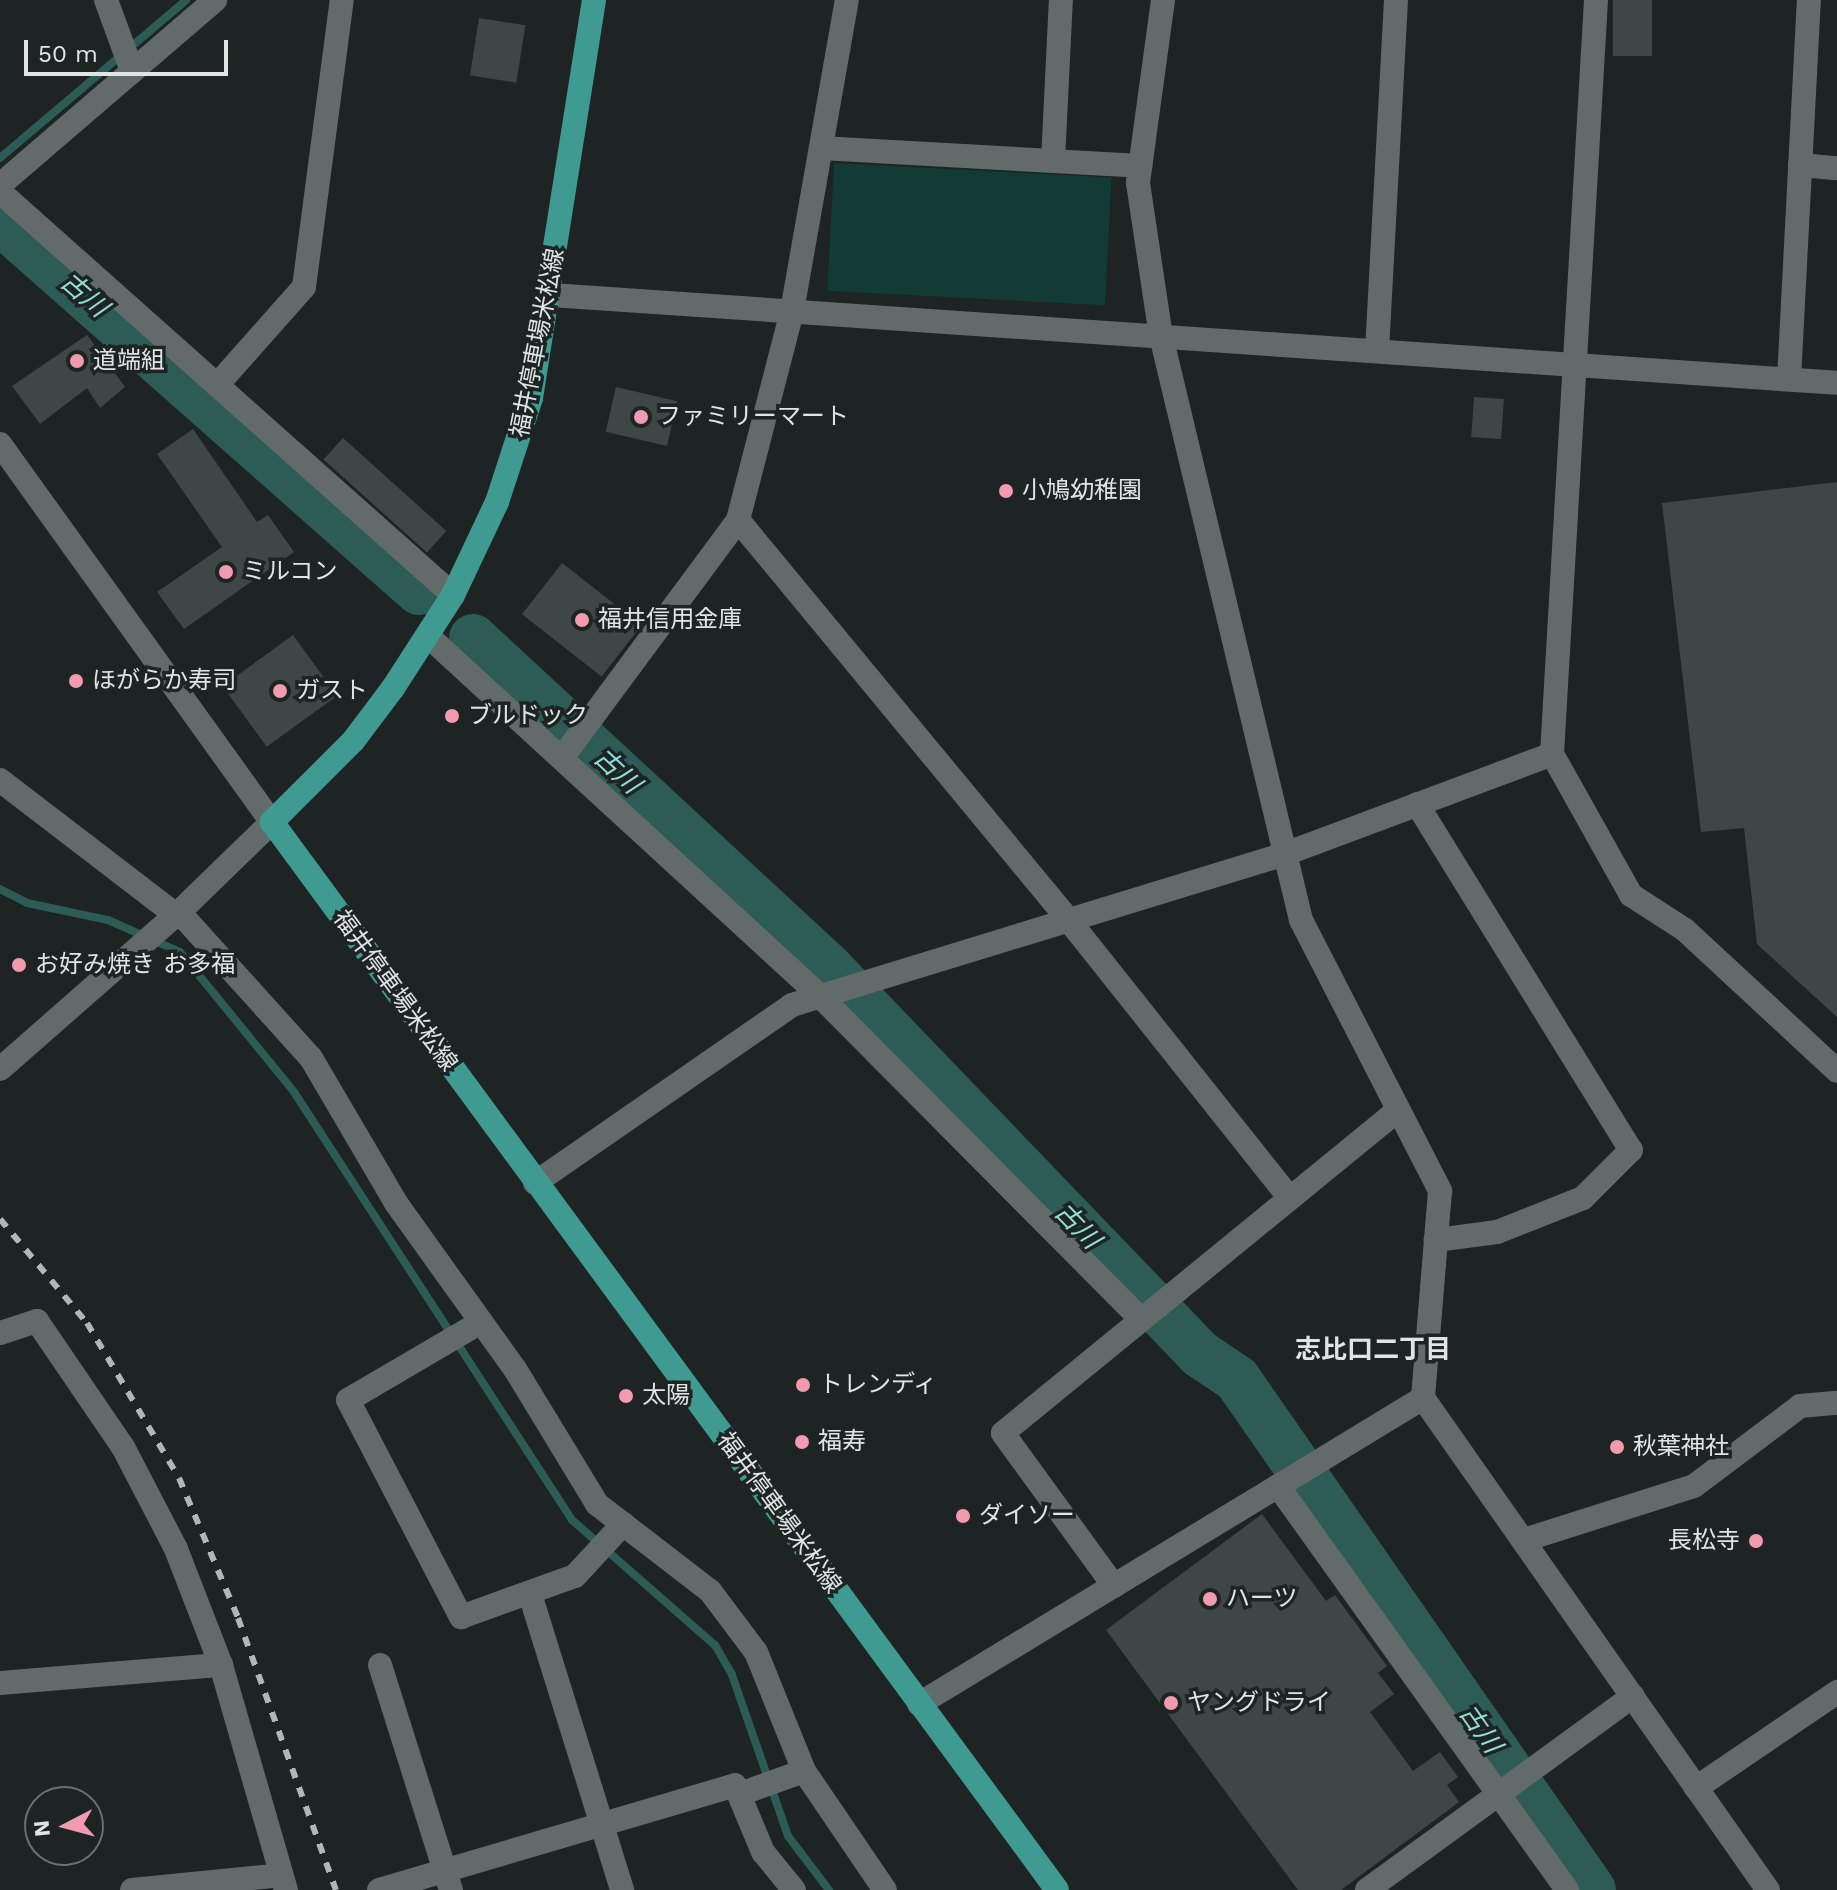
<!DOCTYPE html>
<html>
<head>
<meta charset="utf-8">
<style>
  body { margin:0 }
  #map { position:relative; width:1837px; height:1890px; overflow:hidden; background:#1d2423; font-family:"Work Sans","Noto Sans JP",sans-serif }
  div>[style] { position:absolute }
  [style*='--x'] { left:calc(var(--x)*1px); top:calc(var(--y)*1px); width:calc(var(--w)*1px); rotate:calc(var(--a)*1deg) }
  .green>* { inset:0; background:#133b36; transform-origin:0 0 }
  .stream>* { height:8px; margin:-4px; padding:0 4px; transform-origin:4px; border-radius:4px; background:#2d5b55 }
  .river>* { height:48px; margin:-24px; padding:0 24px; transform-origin:24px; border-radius:24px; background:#2d5b55 }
  .building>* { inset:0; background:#3f4746; transform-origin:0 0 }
  .minor>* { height:24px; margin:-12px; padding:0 12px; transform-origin:12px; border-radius:12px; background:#626b69 }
  .major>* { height:24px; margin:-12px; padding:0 12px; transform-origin:12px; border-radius:12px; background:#3f9b92 }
  .rail>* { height:6px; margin-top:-3px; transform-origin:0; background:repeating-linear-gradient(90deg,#b1b7b6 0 10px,transparent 0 20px) }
  .dots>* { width:22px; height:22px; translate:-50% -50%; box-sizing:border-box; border:4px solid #1d2423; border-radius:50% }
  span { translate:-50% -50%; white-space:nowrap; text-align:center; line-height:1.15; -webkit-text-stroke:7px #1d2423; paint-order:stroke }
  .street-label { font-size:24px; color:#e0e5e4 }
  .poi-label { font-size:24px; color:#e0e5e4 }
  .left { translate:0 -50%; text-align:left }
  .right { translate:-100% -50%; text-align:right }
  .water-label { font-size:26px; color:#8ee0d5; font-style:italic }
  .neighbourhood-label { font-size:26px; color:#e0e5e4; font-weight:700 }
  .north { position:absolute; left:24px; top:1786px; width:80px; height:80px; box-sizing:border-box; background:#1d2423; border:2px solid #6b7170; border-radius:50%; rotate:264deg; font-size:22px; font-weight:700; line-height:32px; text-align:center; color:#e0e5e4 }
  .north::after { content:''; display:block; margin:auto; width:28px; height:36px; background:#f29aae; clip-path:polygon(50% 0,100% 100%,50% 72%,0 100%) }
  .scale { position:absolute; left:24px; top:40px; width:204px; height:36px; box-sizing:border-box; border:4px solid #e0e5e4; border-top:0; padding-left:10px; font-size:24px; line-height:28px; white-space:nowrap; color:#e0e5e4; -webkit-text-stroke:6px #1d2423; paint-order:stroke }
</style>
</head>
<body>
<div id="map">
  <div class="green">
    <div style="left:834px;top:163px;width:278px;height:128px;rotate:3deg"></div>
  </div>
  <div class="stream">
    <div style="--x:0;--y:158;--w:244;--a:-40.3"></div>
    <div style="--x:0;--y:889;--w:30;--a:27"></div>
    <div style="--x:27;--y:903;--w:83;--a:11.9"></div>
    <div style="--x:108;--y:920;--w:79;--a:24"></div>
    <div style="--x:180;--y:952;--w:181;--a:50.8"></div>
    <div style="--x:294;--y:1092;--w:510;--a:56.99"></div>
    <div style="--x:572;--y:1520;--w:190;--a:41.2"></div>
    <div style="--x:715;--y:1645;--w:34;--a:60"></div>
    <div style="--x:732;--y:1675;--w:170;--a:70.8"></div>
    <div style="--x:788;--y:1836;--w:68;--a:52.8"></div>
  </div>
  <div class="river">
    <div style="--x:0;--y:221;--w:559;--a:41.45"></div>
    <div style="--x:473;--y:638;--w:487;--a:42.8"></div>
    <div style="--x:830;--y:969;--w:534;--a:46.14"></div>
    <div style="--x:1200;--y:1354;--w:45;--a:34"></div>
    <div style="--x:1237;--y:1379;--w:622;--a:55.21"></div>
  </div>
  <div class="building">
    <div style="left:1613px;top:0;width:39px;height:56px"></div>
    <div style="left:479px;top:18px;width:47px;height:58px;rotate:9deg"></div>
    <div style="clip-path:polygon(87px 335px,125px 387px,100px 408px,87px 388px,40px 424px,12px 386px)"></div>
    <div style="left:616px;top:387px;width:63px;height:46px;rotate:13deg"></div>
    <div style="left:1474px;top:397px;width:30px;height:40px;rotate:4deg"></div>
    <div style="clip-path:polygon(193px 429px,257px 522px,268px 515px,294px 552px,184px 629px,157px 592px,222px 547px,157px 454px)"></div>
    <div style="left:343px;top:438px;width:139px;height:29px;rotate:42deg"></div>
    <div style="clip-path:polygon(1837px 482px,1837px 1017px,1757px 944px,1744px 828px,1701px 832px,1662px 503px)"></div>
    <div style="left:562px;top:563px;width:101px;height:65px;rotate:38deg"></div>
    <div style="left:293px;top:635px;width:75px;height:87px;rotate:54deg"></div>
    <div style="clip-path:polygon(1262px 1514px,1326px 1601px,1335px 1595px,1387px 1666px,1378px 1673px,1394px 1694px,1370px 1712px,1413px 1771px,1440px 1752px,1458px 1777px,1447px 1785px,1459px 1802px,1341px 1890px,1298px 1890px,1106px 1630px)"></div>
  </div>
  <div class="minor">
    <div style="--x:106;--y:0;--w:76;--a:69.9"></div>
    <div style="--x:1163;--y:0;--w:185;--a:97.8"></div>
    <div style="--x:1138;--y:183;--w:155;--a:81.5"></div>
    <div style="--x:1161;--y:336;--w:601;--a:76.52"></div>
    <div style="--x:1301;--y:920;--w:305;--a:62.8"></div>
    <div style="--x:1440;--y:1191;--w:208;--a:94.7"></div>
    <div style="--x:1423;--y:1398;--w:601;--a:54.96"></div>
    <div style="--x:1596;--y:0;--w:755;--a:93.34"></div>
    <div style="--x:1552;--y:754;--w:162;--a:60.7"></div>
    <div style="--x:1631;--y:895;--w:64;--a:32.9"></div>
    <div style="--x:1685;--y:930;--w:207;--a:42.8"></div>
    <div style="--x:821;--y:148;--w:320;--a:3.2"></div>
    <div style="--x:1053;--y:161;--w:161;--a:-87.2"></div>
    <div style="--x:1800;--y:165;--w:37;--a:5"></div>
    <div style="--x:0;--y:185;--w:284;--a:-40.7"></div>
    <div style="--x:0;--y:192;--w:606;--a:41.66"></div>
    <div style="--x:551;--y:295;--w:1289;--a:3.91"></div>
    <div style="--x:1377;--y:351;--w:352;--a:-86.9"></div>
    <div style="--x:1789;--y:379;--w:380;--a:-87"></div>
    <div style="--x:217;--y:385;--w:131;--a:-48.4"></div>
    <div style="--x:304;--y:287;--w:290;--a:-82.5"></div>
    <div style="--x:0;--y:444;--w:466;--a:54.3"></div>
    <div style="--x:272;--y:822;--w:129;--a:135.9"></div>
    <div style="--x:179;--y:912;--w:238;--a:138.7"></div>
    <div style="--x:738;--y:520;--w:516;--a:50.42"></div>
    <div style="--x:1067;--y:918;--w:358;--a:51.5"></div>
    <div style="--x:428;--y:636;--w:531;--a:42.56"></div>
    <div style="--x:819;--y:995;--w:457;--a:45.2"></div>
    <div style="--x:562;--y:758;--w:296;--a:-53.5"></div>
    <div style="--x:738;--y:520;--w:216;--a:-75.5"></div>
    <div style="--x:792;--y:311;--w:316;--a:-80"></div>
    <div style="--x:0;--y:780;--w:222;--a:37.5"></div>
    <div style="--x:1417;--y:804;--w:407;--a:58.3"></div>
    <div style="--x:1631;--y:1150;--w:68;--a:135"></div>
    <div style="--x:1583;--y:1198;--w:92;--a:158.4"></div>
    <div style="--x:1497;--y:1232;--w:62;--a:172.5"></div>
    <div style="--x:179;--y:912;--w:197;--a:47.9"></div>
    <div style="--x:311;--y:1058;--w:168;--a:59.6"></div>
    <div style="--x:396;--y:1203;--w:204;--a:54.4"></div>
    <div style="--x:515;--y:1369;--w:158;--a:58.7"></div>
    <div style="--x:597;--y:1504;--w:143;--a:37.6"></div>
    <div style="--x:710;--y:1591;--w:76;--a:53"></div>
    <div style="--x:756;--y:1652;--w:128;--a:68"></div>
    <div style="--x:804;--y:1771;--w:144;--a:55.8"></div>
    <div style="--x:535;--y:1183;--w:313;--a:-34.7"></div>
    <div style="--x:792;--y:1005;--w:516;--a:-17.03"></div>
    <div style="--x:1285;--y:854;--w:285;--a:-20.5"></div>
    <div style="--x:481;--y:1322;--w:154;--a:149.6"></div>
    <div style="--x:348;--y:1400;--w:245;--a:62.5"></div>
    <div style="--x:461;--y:1617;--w:121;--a:-19.8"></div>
    <div style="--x:575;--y:1576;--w:71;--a:-47.3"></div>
    <div style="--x:0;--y:1333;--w:39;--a:-18"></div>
    <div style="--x:37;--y:1321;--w:153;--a:55.7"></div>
    <div style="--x:123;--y:1447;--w:115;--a:62.5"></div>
    <div style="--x:176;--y:1549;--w:124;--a:68.8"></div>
    <div style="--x:1278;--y:1486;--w:497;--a:54.4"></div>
    <div style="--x:1524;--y:1540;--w:178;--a:-17.6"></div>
    <div style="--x:1694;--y:1486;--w:133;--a:-37"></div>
    <div style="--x:1800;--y:1406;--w:37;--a:-5"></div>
    <div style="--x:1114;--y:1586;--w:189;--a:-126"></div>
    <div style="--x:1003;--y:1433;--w:510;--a:-39.27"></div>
    <div style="--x:530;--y:1594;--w:310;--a:72.7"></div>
    <div style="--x:380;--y:1665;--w:236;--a:72.5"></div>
    <div style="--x:0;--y:1683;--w:222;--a:-4.7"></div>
    <div style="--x:221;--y:1665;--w:234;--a:73.9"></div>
    <div style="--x:919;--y:1704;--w:590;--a:-31.26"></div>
    <div style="--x:1696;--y:1788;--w:171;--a:-34.2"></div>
    <div style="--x:740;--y:1794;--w:68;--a:-19.8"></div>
    <div style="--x:132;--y:1890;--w:150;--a:-5.7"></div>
    <div style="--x:379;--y:1890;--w:371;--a:-16.4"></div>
    <div style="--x:735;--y:1785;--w:73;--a:67.3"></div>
    <div style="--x:763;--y:1852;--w:49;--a:50.8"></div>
    <div style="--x:1367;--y:1890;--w:329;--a:-36.1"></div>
  </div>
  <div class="major">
    <div style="--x:594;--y:0;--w:403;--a:99"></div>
    <div style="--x:531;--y:398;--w:109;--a:108.1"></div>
    <div style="--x:497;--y:502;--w:103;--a:115.3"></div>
    <div style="--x:453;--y:595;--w:111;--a:122.8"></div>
    <div style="--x:393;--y:688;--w:66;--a:127"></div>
    <div style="--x:353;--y:741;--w:115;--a:135"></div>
    <div style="--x:272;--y:822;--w:1325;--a:53.68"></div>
  </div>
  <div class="rail">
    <div style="--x:0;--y:1219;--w:136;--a:50.1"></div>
    <div style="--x:87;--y:1323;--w:180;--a:59.3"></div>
    <div style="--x:179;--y:1478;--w:152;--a:67.1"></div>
    <div style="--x:238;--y:1618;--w:289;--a:70.2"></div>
  </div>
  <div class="dots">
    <div style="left:77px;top:361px;background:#f29aae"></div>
    <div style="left:641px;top:417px;background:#f29aae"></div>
    <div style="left:1006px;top:491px;background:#f29aae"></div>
    <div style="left:226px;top:572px;background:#f29aae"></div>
    <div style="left:582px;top:620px;background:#f29aae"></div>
    <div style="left:76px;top:681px;background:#f29aae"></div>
    <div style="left:280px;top:691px;background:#f29aae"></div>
    <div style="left:452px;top:716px;background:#f29aae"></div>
    <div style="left:19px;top:965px;background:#f29aae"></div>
    <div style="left:803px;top:1385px;background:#f29aae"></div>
    <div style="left:626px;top:1396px;background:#f29aae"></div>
    <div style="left:802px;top:1442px;background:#f29aae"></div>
    <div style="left:1617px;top:1447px;background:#f29aae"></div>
    <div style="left:963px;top:1516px;background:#f29aae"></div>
    <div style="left:1756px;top:1541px;background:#f29aae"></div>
    <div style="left:1210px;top:1599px;background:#f29aae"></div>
    <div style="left:1171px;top:1703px;background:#f29aae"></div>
  </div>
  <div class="street-label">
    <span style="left:538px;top:343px;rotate:-79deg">福井停車場米松線</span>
    <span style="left:395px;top:991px;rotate:54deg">福井停車場米松線</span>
    <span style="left:779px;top:1513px;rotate:54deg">福井停車場米松線</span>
  </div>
  <div class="poi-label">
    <span class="left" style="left:93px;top:361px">道端組</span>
    <span class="left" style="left:657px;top:417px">ファミリーマート</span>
    <span class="left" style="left:1022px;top:491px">小鳩幼稚園</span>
    <span class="left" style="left:242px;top:572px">ミルコン</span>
    <span class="left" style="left:598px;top:620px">福井信用金庫</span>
    <span class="left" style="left:92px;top:681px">ほがらか寿司</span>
    <span class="left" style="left:296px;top:691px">ガスト</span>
    <span class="left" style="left:468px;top:716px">ブルドック</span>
    <span class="left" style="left:35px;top:965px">お好み焼き お多福</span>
    <span class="left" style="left:819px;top:1385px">トレンディ</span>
    <span class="left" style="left:642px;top:1396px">太陽</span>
    <span class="left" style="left:818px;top:1442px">福寿</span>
    <span class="left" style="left:1633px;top:1447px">秋葉神社</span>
    <span class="left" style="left:979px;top:1516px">ダイソー</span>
    <span class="right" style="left:1740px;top:1541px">長松寺</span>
    <span class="left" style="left:1226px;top:1599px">ハーツ</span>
    <span class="left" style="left:1187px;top:1703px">ヤングドライ</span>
  </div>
  <div class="water-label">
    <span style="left:84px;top:295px;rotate:41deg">古川</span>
    <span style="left:617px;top:771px;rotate:43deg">古川</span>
    <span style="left:1077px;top:1226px;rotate:46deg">古川</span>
    <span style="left:1480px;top:1729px;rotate:55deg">古川</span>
  </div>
  <div class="neighbourhood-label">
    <span style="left:1373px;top:1350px">志比口二丁目</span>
  </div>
  <div class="north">N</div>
  <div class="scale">50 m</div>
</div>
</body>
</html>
